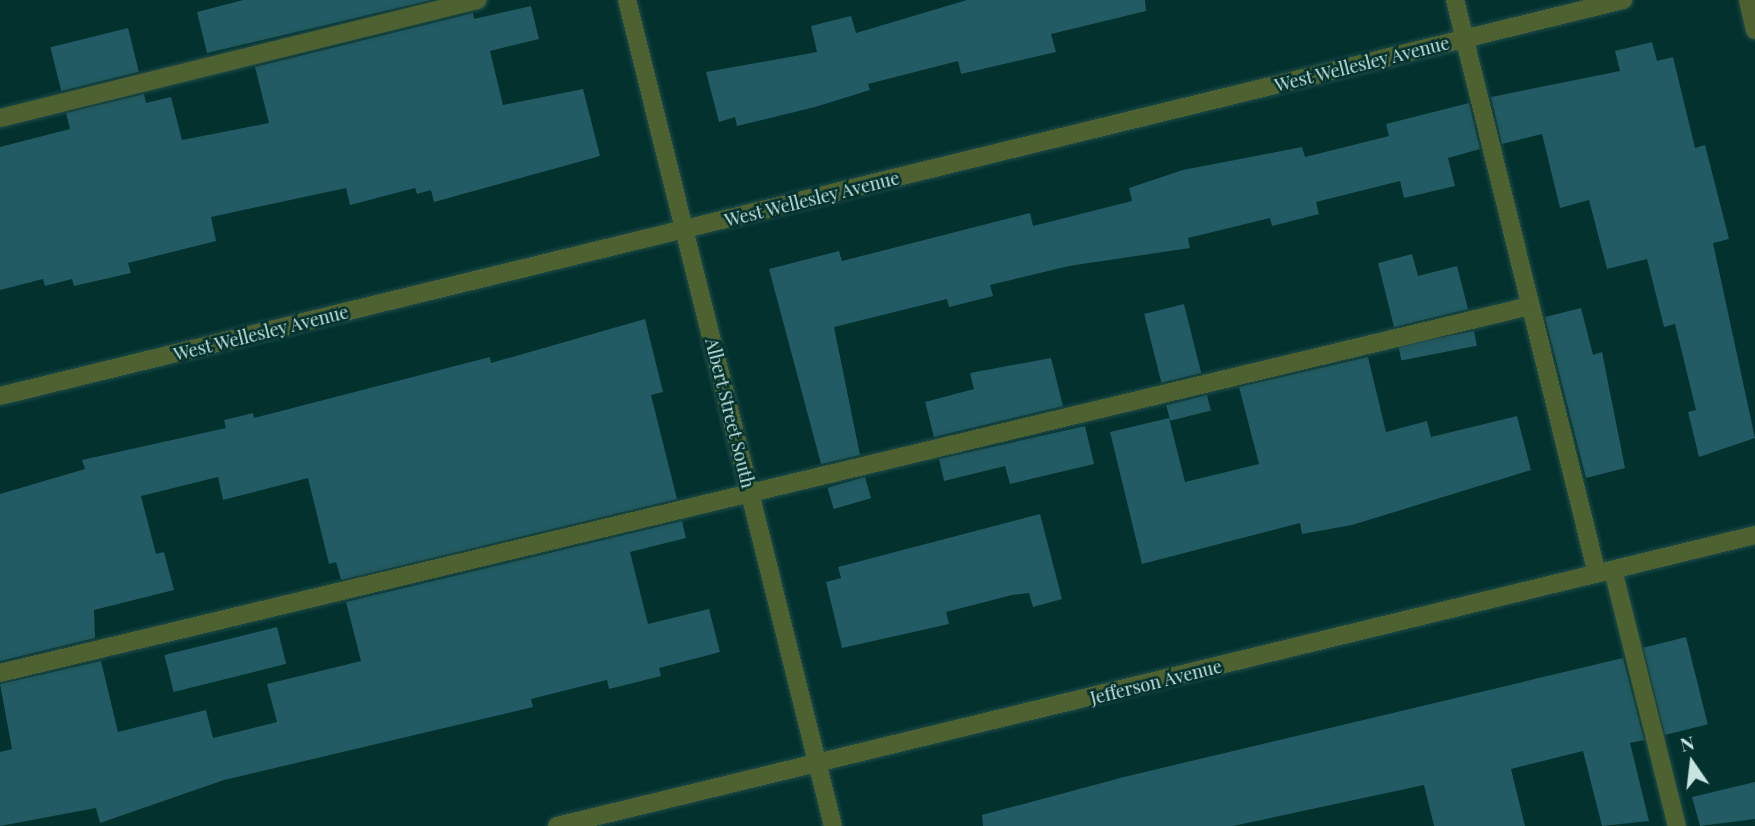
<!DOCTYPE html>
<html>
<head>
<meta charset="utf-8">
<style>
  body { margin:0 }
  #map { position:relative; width:1755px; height:826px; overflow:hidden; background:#02312e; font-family:"Playfair Display",serif }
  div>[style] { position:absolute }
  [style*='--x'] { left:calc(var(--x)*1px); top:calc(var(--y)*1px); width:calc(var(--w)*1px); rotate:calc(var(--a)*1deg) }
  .building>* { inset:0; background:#225b63; transform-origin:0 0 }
  .roads { filter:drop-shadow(0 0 2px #224e4a) drop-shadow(0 0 2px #224e4a) }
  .service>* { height:18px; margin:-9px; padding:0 9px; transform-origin:9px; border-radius:9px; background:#4e6231 }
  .minor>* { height:18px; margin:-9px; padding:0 9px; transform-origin:9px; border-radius:9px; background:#4e6231 }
  .tertiary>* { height:18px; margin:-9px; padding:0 9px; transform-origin:9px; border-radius:9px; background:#4e6231 }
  span { translate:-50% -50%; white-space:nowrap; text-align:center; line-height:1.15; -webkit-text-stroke:5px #02312e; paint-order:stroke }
  .street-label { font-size:18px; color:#c8e4e0 }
  .north { position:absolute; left:1657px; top:728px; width:70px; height:70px; -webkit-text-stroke:5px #02312e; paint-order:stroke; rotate:346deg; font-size:19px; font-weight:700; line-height:28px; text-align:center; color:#c8e4e0 }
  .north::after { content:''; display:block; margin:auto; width:24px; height:32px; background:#c8e4e0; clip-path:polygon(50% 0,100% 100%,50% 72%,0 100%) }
</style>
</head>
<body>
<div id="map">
  <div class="building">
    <div style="clip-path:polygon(243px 0,431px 0,207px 53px,197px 12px)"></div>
    <div style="clip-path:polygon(967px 0,1145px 0,1146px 11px,1051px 34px,1056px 52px,961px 74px,958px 61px,868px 84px,870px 90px,815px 107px,737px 126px,735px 117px,719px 122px,706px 72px,817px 52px,811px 26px,851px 16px,856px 33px)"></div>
    <div style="clip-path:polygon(531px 6px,539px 39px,490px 51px,503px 105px,583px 89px,600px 156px,434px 202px,431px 190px,417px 194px,415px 188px,350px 205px,346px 188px,211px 217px,216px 241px,128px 263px,131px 273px,74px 286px,72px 279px,45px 286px,43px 279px,0 290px,0 147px,70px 129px,66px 113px,144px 94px,146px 103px,171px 97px,182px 140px,269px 123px,255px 67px,473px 13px,474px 19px)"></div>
    <div style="left:128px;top:28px;width:45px;height:80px;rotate:76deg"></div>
    <div style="clip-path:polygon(1652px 42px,1657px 61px,1673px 57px,1695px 148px,1705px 145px,1729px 239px,1713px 243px,1755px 438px,1699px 457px,1688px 412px,1696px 410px,1675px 324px,1664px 327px,1647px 259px,1607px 269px,1589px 200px,1560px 208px,1542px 134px,1502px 144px,1491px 97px,1620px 71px,1615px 51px)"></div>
    <div style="clip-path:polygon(1469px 103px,1480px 149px,1448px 158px,1455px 186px,1404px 198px,1400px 181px,1316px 202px,1319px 214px,1272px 226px,1270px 218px,1188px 238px,1190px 248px,1069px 266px,990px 285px,993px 296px,949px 307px,947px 299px,834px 327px,860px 455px,821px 464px,769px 269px,839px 251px,842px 261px,1030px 213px,1033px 226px,1132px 201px,1129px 188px,1183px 170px,1302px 147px,1305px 157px,1389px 136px,1386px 124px)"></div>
    <div style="clip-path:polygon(1412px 254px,1418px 276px,1457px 266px,1468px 309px,1394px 327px,1378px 263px)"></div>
    <div style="left:1184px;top:304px;width:71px;height:41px;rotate:76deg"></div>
    <div style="clip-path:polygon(1581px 308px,1593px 355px,1602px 352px,1625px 468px,1586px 478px,1545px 317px)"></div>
    <div style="clip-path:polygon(645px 319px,663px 392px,651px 395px,677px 499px,341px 580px,336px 562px,329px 564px,308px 478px,223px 500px,218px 477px,141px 496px,156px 554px,164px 552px,174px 590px,94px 610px,95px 638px,0 661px,0 494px,85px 469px,82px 460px,226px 428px,224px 420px,253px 413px,254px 418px,490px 357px,491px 363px)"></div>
    <div style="left:1474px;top:331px;width:15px;height:77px;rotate:79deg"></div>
    <div style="clip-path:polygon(1368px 357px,1386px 432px,1427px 421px,1431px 437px,1517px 416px,1531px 470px,1352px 525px,1302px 534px,1300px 523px,1142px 564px,1110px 432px,1169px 418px,1185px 482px,1259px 464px,1239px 387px)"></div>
    <div style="clip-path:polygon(1051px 358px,1063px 406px,934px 437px,925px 402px,974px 389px,970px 373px)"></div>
    <div style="left:1207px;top:395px;width:16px;height:42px;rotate:76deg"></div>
    <div style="clip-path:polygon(1085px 426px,1094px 464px,1010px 484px,1005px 466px,944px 481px,939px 459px)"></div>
    <div style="left:865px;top:477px;width:22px;height:39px;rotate:74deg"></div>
    <div style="clip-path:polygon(1040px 514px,1062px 599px,1033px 607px,1029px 593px,1012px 595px,946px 612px,949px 624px,842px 648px,826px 582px,841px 578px,838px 567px)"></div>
    <div style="clip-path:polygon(682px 521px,686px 538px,630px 552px,648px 624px,709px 609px,720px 652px,659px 668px,661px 676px,609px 689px,607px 680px,531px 699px,533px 707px,224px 780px,100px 823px,96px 808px,0 826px,0 752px,12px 749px,0 684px,101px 661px,118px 732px,206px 710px,213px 738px,277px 722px,267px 684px,361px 661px,346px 602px)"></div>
    <div style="left:277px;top:627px;width:38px;height:116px;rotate:76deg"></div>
    <div style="left:1686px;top:637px;width:90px;height:44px;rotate:76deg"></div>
    <div style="clip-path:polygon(1623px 658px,1644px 740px,1630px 743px,1649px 821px,1602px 826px,1583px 751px,1511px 769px,1525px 826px,1434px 826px,1424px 785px,1233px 826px,983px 826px,982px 815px,1124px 777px)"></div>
    <div style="clip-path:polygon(1755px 782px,1755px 819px,1700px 826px,1692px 797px)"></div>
  </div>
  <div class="roads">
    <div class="service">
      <div style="--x:1455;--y:0;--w:591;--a:76.1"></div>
      <div style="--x:0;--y:118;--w:492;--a:-13.9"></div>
      <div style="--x:1613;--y:570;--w:264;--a:76"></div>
      <div style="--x:0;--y:673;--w:1573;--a:-13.49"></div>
    </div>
    <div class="minor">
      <div style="--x:627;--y:0;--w:851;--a:76"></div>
      <div style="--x:0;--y:396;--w:1671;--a:-13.71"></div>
      <div style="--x:557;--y:826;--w:1233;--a:-13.65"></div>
    </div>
    <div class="tertiary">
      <div style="--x:1748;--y:0;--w:31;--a:77"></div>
    </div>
  </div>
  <div class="street-label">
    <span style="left:1362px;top:64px;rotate:-14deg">West Wellesley Avenue</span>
    <span style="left:812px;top:199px;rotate:-14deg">West Wellesley Avenue</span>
    <span style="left:261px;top:333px;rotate:-14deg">West Wellesley Avenue</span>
    <span style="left:730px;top:413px;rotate:76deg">Albert Street South</span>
    <span style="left:1156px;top:682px;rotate:-14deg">Jefferson Avenue</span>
  </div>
  <div class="north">N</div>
</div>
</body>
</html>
